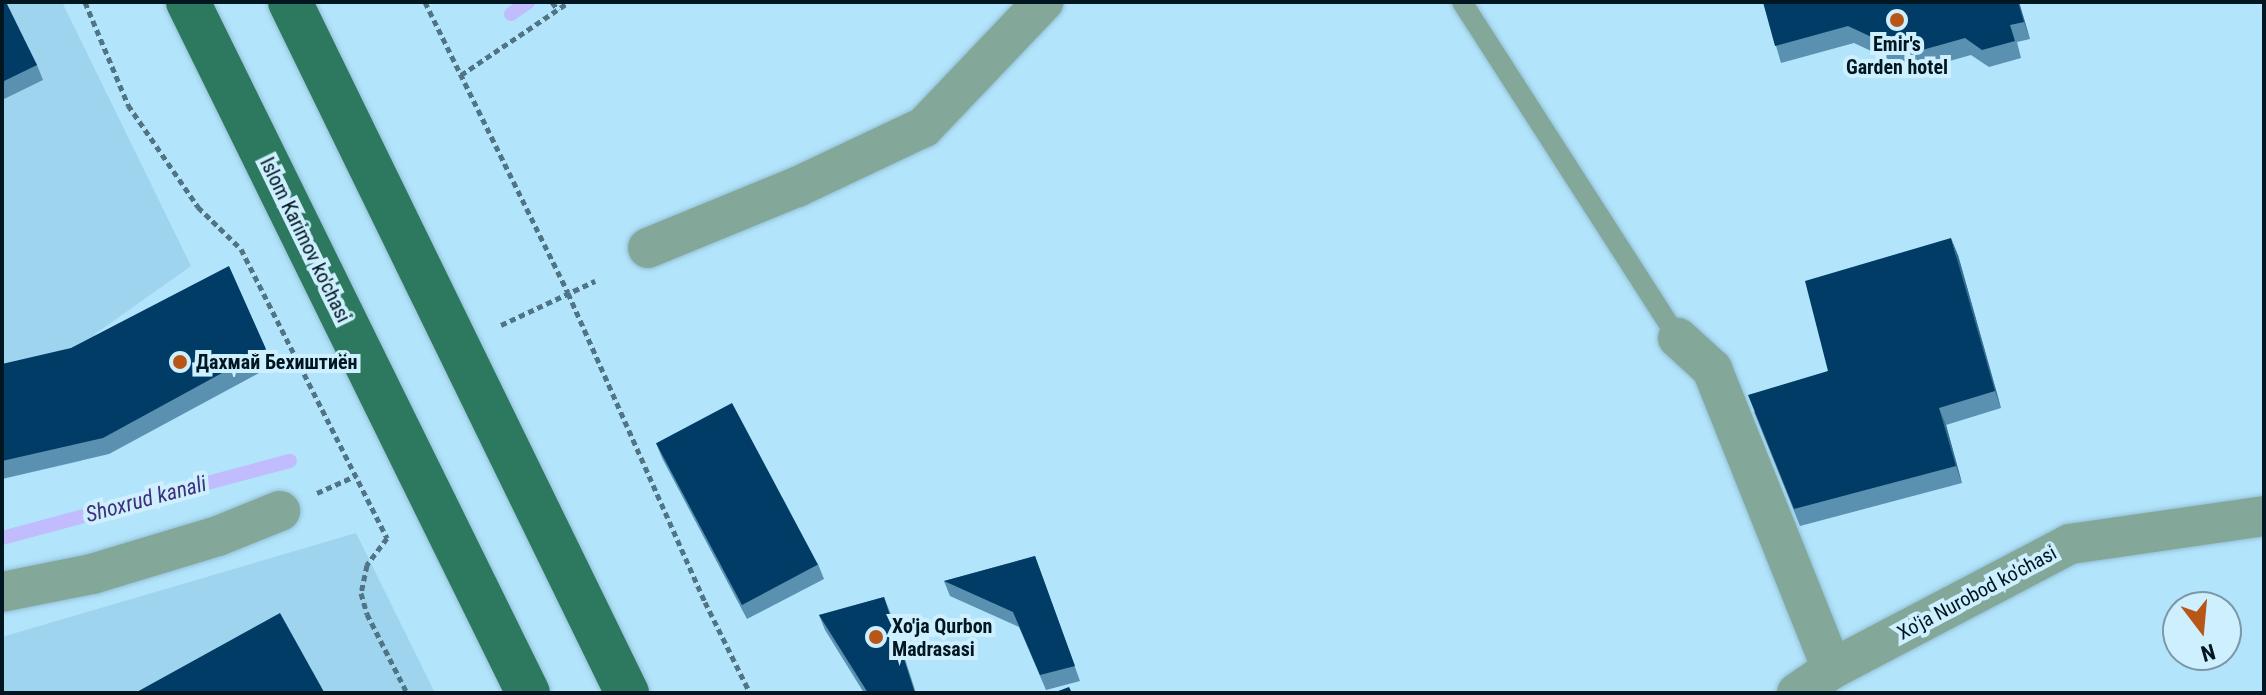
<!DOCTYPE html>
<html>
<head>
<meta charset="utf-8">
<style>
  body { margin:0 }
  #map { position:relative; width:2266px; height:695px; overflow:hidden; background:#b2e4fb; font-family:"Roboto Condensed",sans-serif }
  div>[style] { position:absolute }
  [style*='--x'] { left:calc(var(--x)*1px); top:calc(var(--y)*1px); width:calc(var(--w)*1px); rotate:calc(var(--a)*1deg) }
  .built>* { inset:0; background:#9ed4ed }
  .stream>* { height:14px; margin:-7px; padding:0 7px; transform-origin:7px; border-radius:7px; background:#c1bcfd }
  .path>* { height:5px; margin-top:-2.5px; transform-origin:0; background:repeating-linear-gradient(90deg,#517484 0 6px,transparent 0 10px) }
  .roads { filter:drop-shadow(0 0 2px #92bfd4) drop-shadow(0 0 2px #92bfd4) }
  .service>* { height:20px; margin:-10px; padding:0 10px; transform-origin:10px; border-radius:10px; background:#83a798 }
  .minor>* { height:40px; margin:-20px; padding:0 20px; transform-origin:20px; border-radius:20px; background:#83a798 }
  .primary>* { height:44px; margin:-22px; padding:0 22px; transform-origin:22px; border-radius:22px; background:#2d795f }
  .wall>* { inset:0; background:#5a90b0 }
  .shaded-wall>* { inset:0; background:#366e93 }
  .building>* { inset:0; background:#013c66; transform-origin:0 0 }
  .dots>* { width:22px; height:22px; translate:-50% -50%; box-sizing:border-box; border:4px solid #ceeffe; border-radius:50% }
  span { translate:-50% -50%; white-space:nowrap; text-align:center; line-height:1.15; -webkit-text-stroke:8px #ceeffe; paint-order:stroke }
  .poi-label { font-size:20px; color:#001621; font-weight:700 }
  .left { translate:0 -50%; text-align:left }
  .street-label { font-size:20px; color:#001621 }
  .water-label { font-size:22px; color:#3e307a; font-style:italic }
  .frame { position:absolute; inset:0; border:4px solid #001621; pointer-events:none }
  .north { position:absolute; left:2162px; top:591px; width:80px; height:80px; box-sizing:border-box; background:#ceeffe; border:2px solid #7c98a6; border-radius:50%; rotate:164deg; font-size:22px; font-weight:700; line-height:32px; text-align:center; color:#001621 }
  .north::after { content:''; display:block; margin:auto; width:28px; height:36px; background:#b85618; clip-path:polygon(50% 0,100% 100%,50% 72%,0 100%) }
</style>
</head>
<body>
<div id="map">
  <div class="built">
    <div style="clip-path:polygon(2px 2px,62px 2px,191px 266px,95px 334px,82px 461px,2px 479px)"></div>
    <div style="clip-path:polygon(356px 533px,435px 693px,2px 693px,2px 637px)"></div>
  </div>
  <div class="stream">
    <div style="--x:511;--y:14;--w:21;--a:-35"></div>
    <div style="--x:2;--y:538;--w:298;--a:-15"></div>
  </div>
  <div class="path">
    <div style="--x:85;--y:2;--w:112;--a:67.3"></div>
    <div style="--x:128;--y:105;--w:124;--a:55.5"></div>
    <div style="--x:198;--y:207;--w:60;--a:44.3"></div>
    <div style="--x:241;--y:249;--w:324;--a:63.2"></div>
    <div style="--x:387;--y:538;--w:34;--a:127"></div>
    <div style="--x:367;--y:565;--w:29;--a:102"></div>
    <div style="--x:361;--y:593;--w:22;--a:74"></div>
    <div style="--x:367;--y:614;--w:89;--a:63.1"></div>
    <div style="--x:425;--y:2;--w:324;--a:63.8"></div>
    <div style="--x:568;--y:293;--w:338;--a:66.1"></div>
    <div style="--x:705;--y:602;--w:102;--a:63.7"></div>
    <div style="--x:552;--y:2;--w:10;--a:53"></div>
    <div style="--x:461;--y:75;--w:130;--a:-34.1"></div>
    <div style="--x:501;--y:325;--w:104;--a:-25.1"></div>
    <div style="--x:317;--y:493;--w:42;--a:-24.1"></div>
  </div>
  <div class="roads">
    <div class="service">
      <div style="--x:1462;--y:2;--w:399;--a:57.3"></div>
    </div>
    <div class="minor">
      <div style="--x:648;--y:248;--w:161;--a:-22.3"></div>
      <div style="--x:797;--y:187;--w:140;--a:-25.3"></div>
      <div style="--x:924;--y:127;--w:173;--a:-46.4"></div>
      <div style="--x:1678;--y:338;--w:46;--a:42.4"></div>
      <div style="--x:1712;--y:369;--w:323;--a:68.2"></div>
      <div style="--x:2;--y:592;--w:92;--a:-11.3"></div>
      <div style="--x:92;--y:574;--w:132;--a:-16.8"></div>
      <div style="--x:218;--y:536;--w:67;--a:-22"></div>
      <div style="--x:1797;--y:693;--w:42;--a:-34.4"></div>
      <div style="--x:1832;--y:669;--w:269;--a:-27.7"></div>
      <div style="--x:2070;--y:544;--w:196;--a:-8.2"></div>
    </div>
    <div class="primary">
      <div style="--x:188;--y:2;--w:770;--a:63.8"></div>
      <div style="--x:290;--y:2;--w:769;--a:64"></div>
    </div>
  </div>
  <div class="wall">
    <div style="clip-path:polygon(2px 2px,37px 65px,43px 80px,2px 100px)"></div>
    <div style="clip-path:polygon(1763px 2px,2019px 2px,2030px 39px,2017px 42px,2021px 58px,1989px 67px,1971px 55px,1914px 71px,1854px 43px,1781px 63px)"></div>
    <div style="clip-path:polygon(1958px 255px,2001px 408px,1946px 425px,1962px 483px,1800px 526px,1754px 412px,1828px 371px)"></div>
    <div style="clip-path:polygon(266px 349px,272px 366px,109px 454px,2px 479px,2px 364px)"></div>
    <div style="clip-path:polygon(656px 443px,818px 564px,824px 579px,747px 619px,662px 458px)"></div>
    <div style="clip-path:polygon(1035px 556px,1080px 681px,1046px 690px,1019px 627px,950px 596px,944px 581px)"></div>
    <div style="clip-path:polygon(884px 597px,890px 612px,916px 693px,864px 693px,825px 630px,819px 615px)"></div>
  </div>
  <div class="shaded-wall">
    <div style="clip-path:polygon(2018px 2px,2019px 2px,2030px 39px,2024px 22px)"></div>
    <div style="clip-path:polygon(1951px 238px,1958px 255px,2001px 408px,1995px 391px)"></div>
    <div style="clip-path:polygon(1939px 408px,1946px 425px,1962px 483px,1956px 466px)"></div>
  </div>
  <div class="building">
    <div style="clip-path:polygon(2px 2px,6px 2px,37px 65px,2px 82px)"></div>
    <div style="clip-path:polygon(1763px 2px,2018px 2px,2024px 22px,2010px 25px,2015px 41px,1982px 50px,1965px 38px,1908px 54px,1848px 26px,1775px 46px)"></div>
    <div style="clip-path:polygon(1951px 238px,1995px 391px,1939px 408px,1956px 466px,1794px 509px,1748px 395px,1828px 371px,1805px 281px)"></div>
    <div style="clip-path:polygon(229px 266px,266px 349px,103px 438px,2px 461px,2px 364px,71px 348px)"></div>
    <div style="left:732px;top:403px;width:183px;height:86px;rotate:62deg"></div>
    <div style="clip-path:polygon(1035px 556px,1075px 666px,1040px 675px,1013px 612px,944px 581px)"></div>
    <div style="clip-path:polygon(884px 597px,915px 693px,868px 693px,819px 615px)"></div>
    <div style="clip-path:polygon(280px 613px,324px 692px,135px 693px)"></div>
    <div style="clip-path:polygon(1069px 687px,1072px 693px,1053px 693px)"></div>
  </div>
  <div class="dots">
    <div style="left:1897px;top:20px;background:#b85618"></div>
    <div style="left:180px;top:362px;background:#b85618"></div>
    <div style="left:876px;top:637px;background:#b85618"></div>
  </div>
  <div class="poi-label">
    <span style="left:1897px;top:56px">Emir's<br>Garden hotel</span>
    <span class="left" style="left:196px;top:362px">Дахмай Бехиштиён</span>
    <span class="left" style="left:892px;top:638px">Xo'ja Qurbon<br>Madrasasi</span>
  </div>
  <div class="street-label">
    <span style="left:305px;top:240px;rotate:64deg">Islom Karimov ko'chasi</span>
    <span style="left:1977px;top:593px;rotate:-28deg">Xo'ja Nurobod ko'chasi</span>
  </div>
  <div class="water-label">
    <span style="left:146px;top:499px;rotate:-15deg">Shoxrud kanali</span>
  </div>
  <div class="frame"></div>
  <div class="north">N</div>
</div>
</body>
</html>
